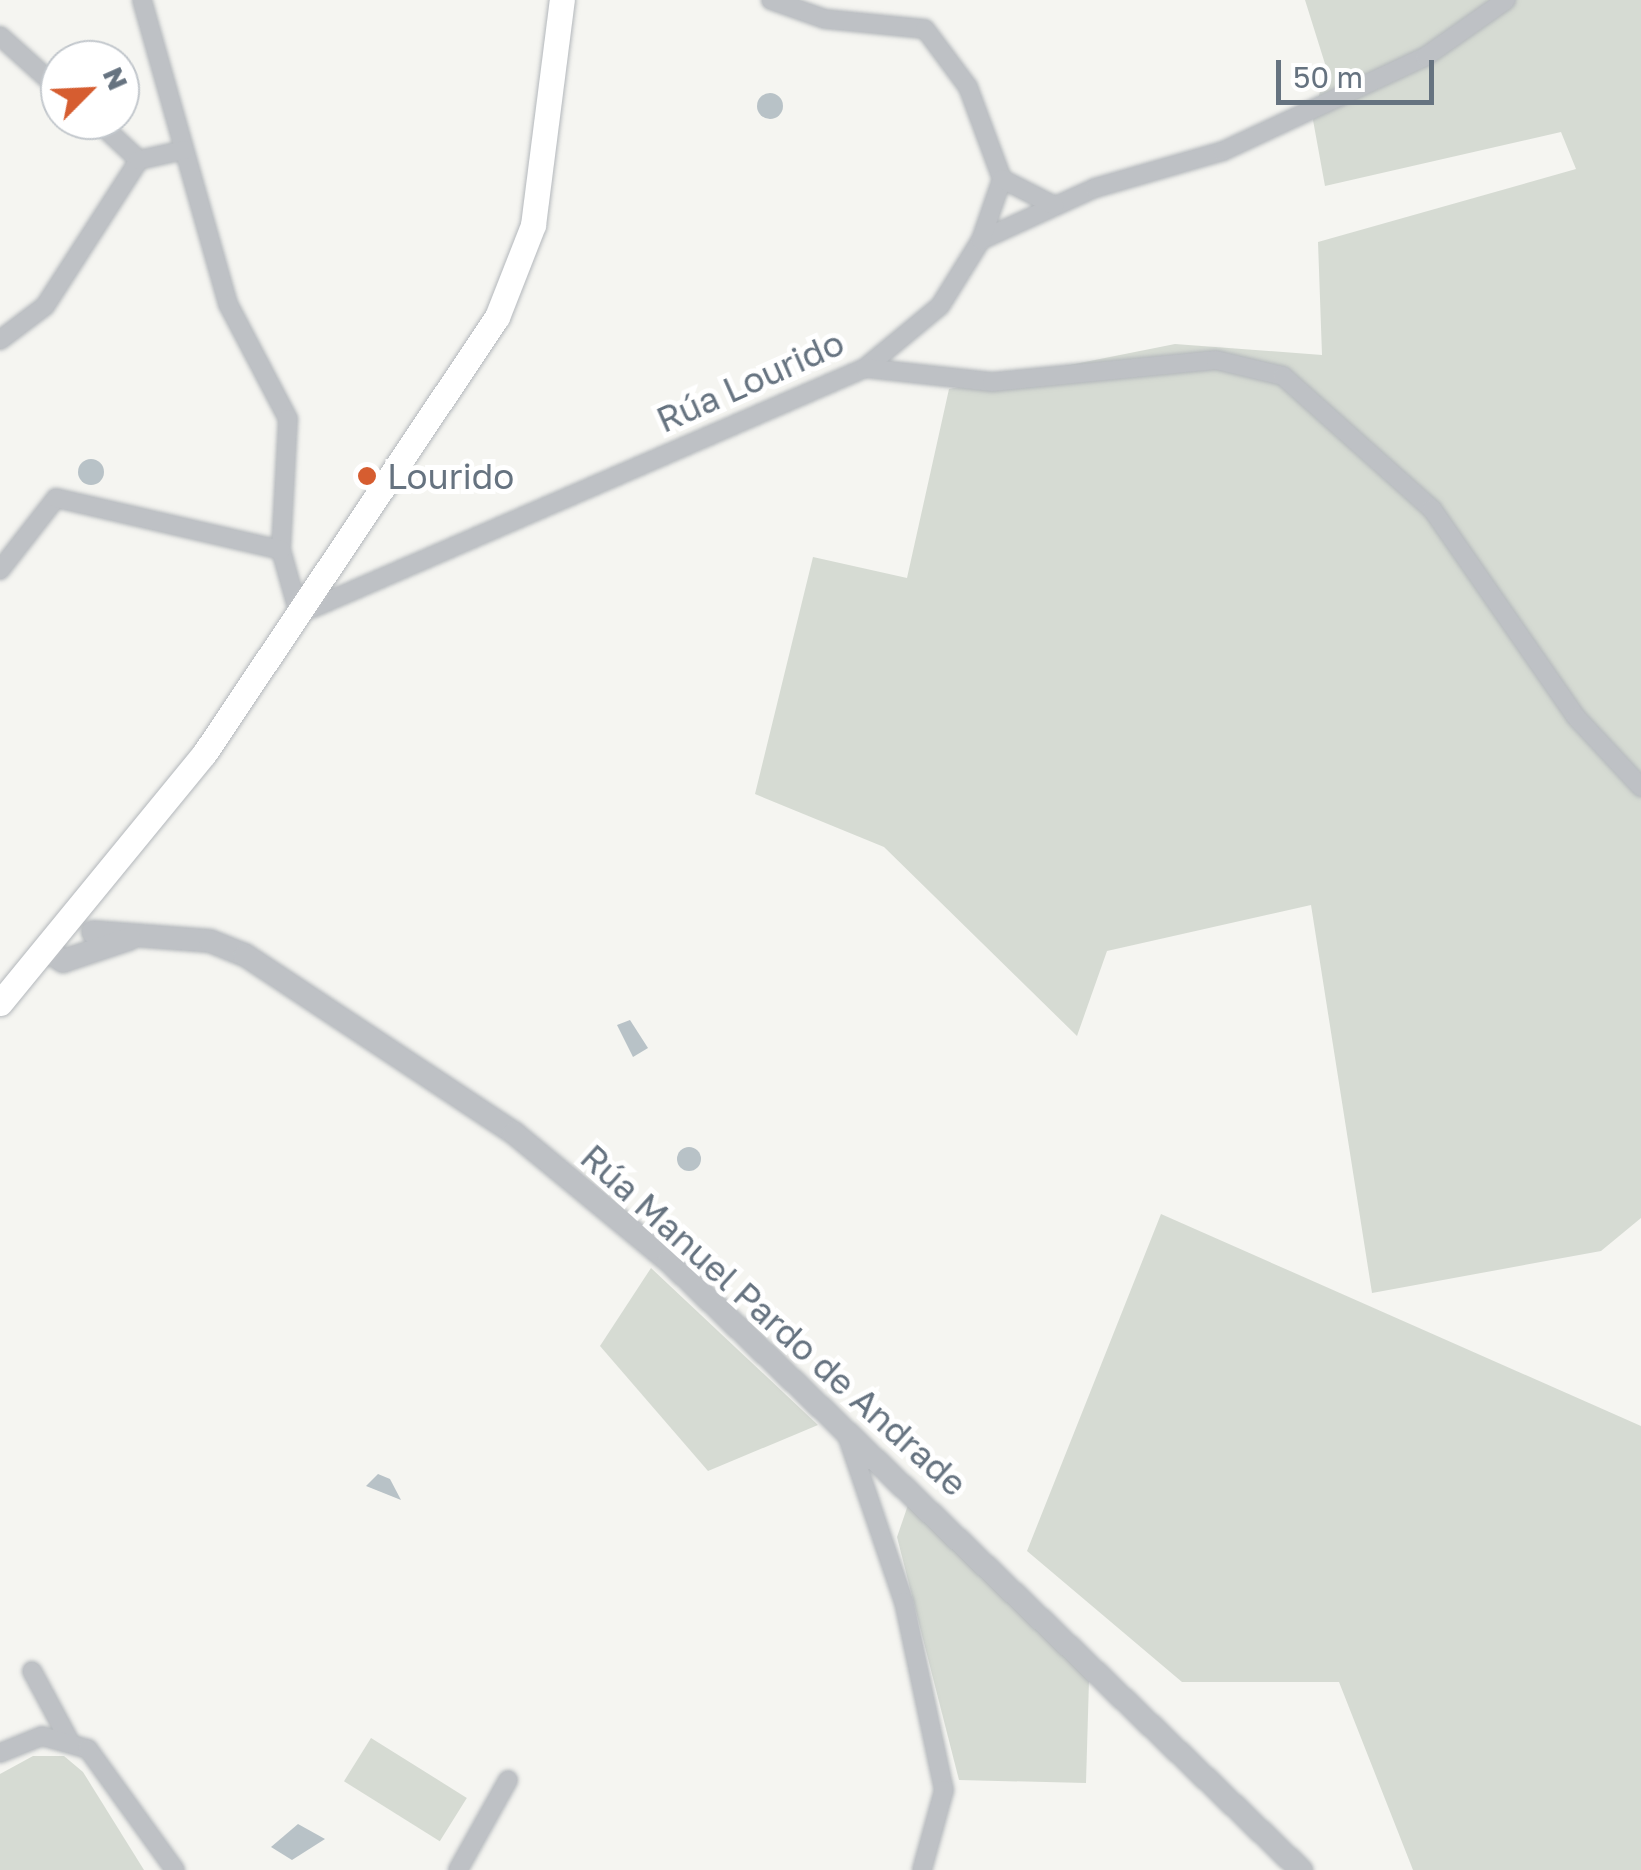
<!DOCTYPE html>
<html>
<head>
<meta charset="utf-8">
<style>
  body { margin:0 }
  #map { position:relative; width:1641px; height:1870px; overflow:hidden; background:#f5f5f1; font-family:"Golos Text",sans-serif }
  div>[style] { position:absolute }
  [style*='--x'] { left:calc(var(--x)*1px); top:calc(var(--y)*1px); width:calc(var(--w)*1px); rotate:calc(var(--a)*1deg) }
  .green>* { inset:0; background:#d6dbd3; transform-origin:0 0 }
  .water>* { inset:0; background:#b8c2c7 }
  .round { border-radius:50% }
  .roads { filter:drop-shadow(0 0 2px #b3b7bb) drop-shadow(0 0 2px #b3b7bb) }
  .minor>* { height:18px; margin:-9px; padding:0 9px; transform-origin:9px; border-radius:9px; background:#bec1c5 }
  .tertiary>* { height:22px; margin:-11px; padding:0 11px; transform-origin:11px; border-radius:11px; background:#bec1c5 }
  .secondary>* { height:25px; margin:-12.5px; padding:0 12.5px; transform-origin:12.5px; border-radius:12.5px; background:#fff }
  .dots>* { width:28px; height:28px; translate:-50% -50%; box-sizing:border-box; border:5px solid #fff; border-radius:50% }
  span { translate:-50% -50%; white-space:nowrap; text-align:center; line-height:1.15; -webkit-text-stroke:10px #fff; paint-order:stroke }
  .street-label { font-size:35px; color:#667380 }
  .poi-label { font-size:35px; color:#667380 }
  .left { translate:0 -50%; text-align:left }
  .north { position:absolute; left:40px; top:40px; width:100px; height:100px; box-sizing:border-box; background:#fff; border:2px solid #c2c7cc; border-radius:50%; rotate:66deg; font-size:28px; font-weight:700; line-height:40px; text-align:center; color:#667380 }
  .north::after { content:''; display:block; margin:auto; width:35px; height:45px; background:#d65d30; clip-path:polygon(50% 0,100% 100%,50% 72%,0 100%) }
  .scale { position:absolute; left:1276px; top:60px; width:158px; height:45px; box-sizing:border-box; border:5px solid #667380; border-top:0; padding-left:12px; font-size:30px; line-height:35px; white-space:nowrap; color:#667380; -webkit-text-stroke:8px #fff; paint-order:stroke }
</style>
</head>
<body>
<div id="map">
  <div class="green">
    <div style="clip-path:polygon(1305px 0,1641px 0,1641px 1218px,1601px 1251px,1372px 1293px,1311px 905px,1107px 951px,1077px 1036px,884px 847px,755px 794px,813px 557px,907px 578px,949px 389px,1175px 344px,1322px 355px,1318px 242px,1576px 169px,1561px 132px,1325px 186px,1313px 120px,1326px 67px)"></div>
    <div style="clip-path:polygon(1161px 1214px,1641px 1426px,1641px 1870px,1413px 1870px,1339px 1682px,1182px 1682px,1027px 1551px)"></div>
    <div style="clip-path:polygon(651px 1268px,818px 1425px,708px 1471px,600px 1346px)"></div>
    <div style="clip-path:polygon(908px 1505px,1089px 1680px,1086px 1783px,959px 1780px,897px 1537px)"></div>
    <div style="left:371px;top:1738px;width:113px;height:51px;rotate:32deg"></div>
    <div style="clip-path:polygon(33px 1756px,64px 1756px,83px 1772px,144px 1870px,0 1870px,0 1774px)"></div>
  </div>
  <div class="water">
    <div class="round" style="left:757px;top:93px;width:26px;height:26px"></div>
    <div class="round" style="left:78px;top:459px;width:26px;height:26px"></div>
    <div style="clip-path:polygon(630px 1020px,648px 1048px,633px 1057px,617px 1025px)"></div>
    <div class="round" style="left:677px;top:1147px;width:24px;height:24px"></div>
    <div style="clip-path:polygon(378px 1474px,390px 1479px,401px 1500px,366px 1486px)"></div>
    <div style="clip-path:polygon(298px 1824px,325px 1839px,292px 1860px,271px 1847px)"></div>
  </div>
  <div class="roads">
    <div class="minor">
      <div style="--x:142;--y:0;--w:316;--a:74.2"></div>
      <div style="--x:228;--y:304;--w:130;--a:62.4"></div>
      <div style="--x:288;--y:419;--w:131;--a:93.1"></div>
      <div style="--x:281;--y:550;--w:66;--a:74.3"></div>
      <div style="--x:299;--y:614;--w:617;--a:-23.49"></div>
      <div style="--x:865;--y:368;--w:97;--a:-39.6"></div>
      <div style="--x:940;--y:306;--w:78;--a:-58.2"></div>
      <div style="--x:981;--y:240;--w:125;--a:-24.5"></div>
      <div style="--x:1095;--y:188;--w:133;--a:-16.1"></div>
      <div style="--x:1223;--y:151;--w:223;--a:-25"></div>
      <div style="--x:1425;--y:57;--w:99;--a:-35.1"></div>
      <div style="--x:771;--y:0;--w:57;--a:19.4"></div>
      <div style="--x:825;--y:19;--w:100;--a:5.7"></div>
      <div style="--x:925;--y:29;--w:72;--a:53.4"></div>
      <div style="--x:968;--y:87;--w:98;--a:69.7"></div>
      <div style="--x:0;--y:36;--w:81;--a:42"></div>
      <div style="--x:96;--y:120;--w:59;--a:42.9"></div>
      <div style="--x:981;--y:240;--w:65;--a:-71"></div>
      <div style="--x:1002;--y:179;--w:59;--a:27"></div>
      <div style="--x:0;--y:340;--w:56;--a:-37.1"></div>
      <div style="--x:45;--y:306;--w:174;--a:-57.2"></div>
      <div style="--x:139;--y:160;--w:46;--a:-12.5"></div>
      <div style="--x:865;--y:368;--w:128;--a:6.3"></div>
      <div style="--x:992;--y:382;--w:225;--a:-5.6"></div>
      <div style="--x:1216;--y:360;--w:69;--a:13.4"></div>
      <div style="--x:1283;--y:376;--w:200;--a:41.8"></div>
      <div style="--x:1432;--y:509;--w:253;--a:55.3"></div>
      <div style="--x:1576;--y:717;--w:96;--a:47.1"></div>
      <div style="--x:0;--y:570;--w:91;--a:-52.1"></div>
      <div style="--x:56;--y:498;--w:231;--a:13"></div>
      <div style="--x:846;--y:1432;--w:180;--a:71.2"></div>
      <div style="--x:904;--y:1602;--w:192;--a:78"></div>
      <div style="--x:944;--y:1790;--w:83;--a:105.4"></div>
      <div style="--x:32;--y:1671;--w:76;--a:61.8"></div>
      <div style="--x:0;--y:1753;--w:45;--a:-22"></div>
      <div style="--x:42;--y:1736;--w:48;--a:15.8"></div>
      <div style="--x:88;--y:1749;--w:149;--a:54.3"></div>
      <div style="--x:458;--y:1870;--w:103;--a:-60.9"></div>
    </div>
    <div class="tertiary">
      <div style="--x:93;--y:932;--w:117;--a:4.4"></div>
      <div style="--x:210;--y:941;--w:38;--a:22"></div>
      <div style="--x:245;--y:955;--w:323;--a:33.5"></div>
      <div style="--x:514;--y:1133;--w:201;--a:39.6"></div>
      <div style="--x:669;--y:1261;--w:878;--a:43.94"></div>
      <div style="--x:45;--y:949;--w:22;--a:34"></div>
      <div style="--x:63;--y:961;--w:70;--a:-18.4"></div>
    </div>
    <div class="secondary">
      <div style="--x:0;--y:1003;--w:322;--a:-50.7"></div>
      <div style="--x:204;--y:754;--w:526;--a:-56.16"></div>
      <div style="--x:497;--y:317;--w:99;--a:-68.6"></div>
      <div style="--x:533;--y:225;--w:227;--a:-82.7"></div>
    </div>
  </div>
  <div class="dots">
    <div style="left:367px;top:476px;background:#d65d30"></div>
  </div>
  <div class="street-label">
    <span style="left:750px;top:381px;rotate:-24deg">Rúa Lourido</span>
    <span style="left:774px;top:1320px;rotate:42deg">Rúa Manuel Pardo de Andrade</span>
  </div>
  <div class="poi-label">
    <span class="left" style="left:387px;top:476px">Lourido</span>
  </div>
  <div class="north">N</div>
  <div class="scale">50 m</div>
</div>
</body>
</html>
